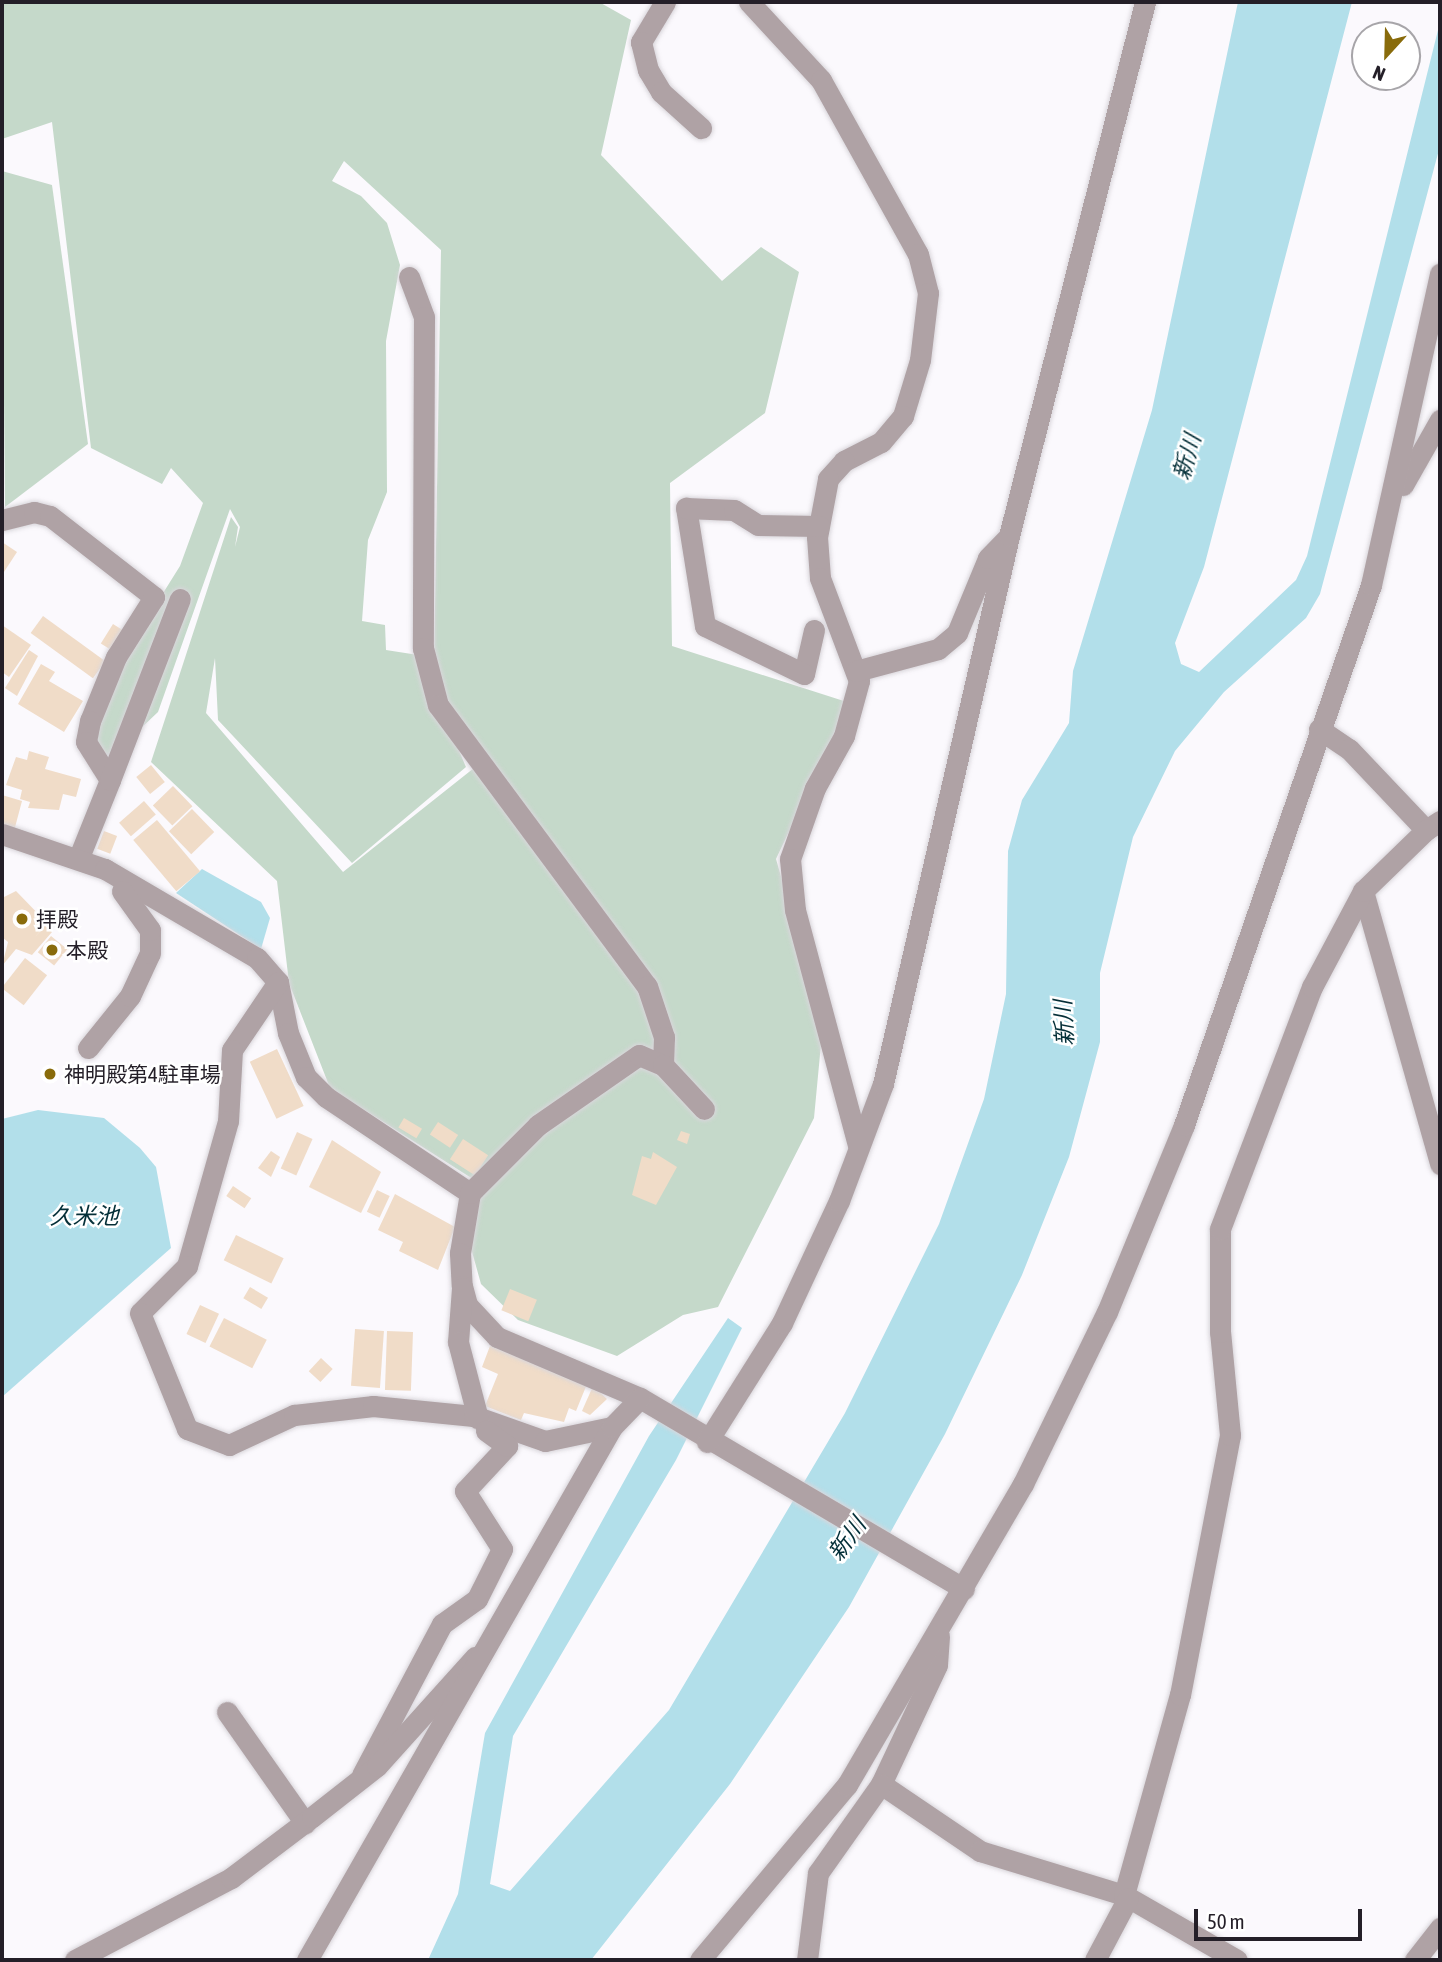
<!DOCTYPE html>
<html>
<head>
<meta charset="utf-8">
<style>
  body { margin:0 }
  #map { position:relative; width:1442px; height:1962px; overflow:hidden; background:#fbf9fd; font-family:"Asap Condensed","Noto Sans JP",sans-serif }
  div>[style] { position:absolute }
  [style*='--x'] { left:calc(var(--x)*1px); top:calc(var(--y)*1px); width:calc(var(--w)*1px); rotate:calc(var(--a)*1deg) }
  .green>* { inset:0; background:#c5d9ca }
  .water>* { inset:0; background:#b2dfea }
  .building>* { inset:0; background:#f0dcc8; transform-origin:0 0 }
  .roads { filter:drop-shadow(0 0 2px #d9d6db) drop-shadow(0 0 2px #d9d6db) }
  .street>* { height:21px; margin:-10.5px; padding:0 10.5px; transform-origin:10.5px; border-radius:10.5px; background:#afa2a5 }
  .dots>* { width:19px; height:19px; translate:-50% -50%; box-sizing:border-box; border:4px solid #fff; border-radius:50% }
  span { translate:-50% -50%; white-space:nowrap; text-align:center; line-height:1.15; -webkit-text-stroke:5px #fff; paint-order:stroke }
  .poi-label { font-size:21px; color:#241f28 }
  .left { translate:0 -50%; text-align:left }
  .water-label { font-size:23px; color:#042f38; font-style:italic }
  .frame { position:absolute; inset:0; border:4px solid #241f28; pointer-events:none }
  .north { position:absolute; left:1351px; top:21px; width:70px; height:70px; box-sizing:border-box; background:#fff; border:2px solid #a7a5a9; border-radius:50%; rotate:202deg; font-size:19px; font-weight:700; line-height:28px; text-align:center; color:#241f28 }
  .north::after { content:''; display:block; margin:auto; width:24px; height:32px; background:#896b0b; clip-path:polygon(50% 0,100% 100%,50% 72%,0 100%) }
  .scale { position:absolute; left:1194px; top:1909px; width:168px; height:32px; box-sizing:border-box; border:4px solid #241f28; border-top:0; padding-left:9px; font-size:21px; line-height:24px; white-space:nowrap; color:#241f28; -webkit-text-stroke:5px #fff; paint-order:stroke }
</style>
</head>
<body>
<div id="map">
  <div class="green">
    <div style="clip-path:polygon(evenodd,2px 2px,599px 2px,631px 20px,601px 155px,722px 281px,761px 247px,799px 272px,765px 413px,670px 483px,672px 646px,850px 703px,776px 859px,823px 1023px,814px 1118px,718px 1307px,683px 1315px,617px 1356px,518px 1320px,481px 1284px,469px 1241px,476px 1181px,330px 1088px,289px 983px,277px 881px,151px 762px,231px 517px,238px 527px,235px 547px,240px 527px,230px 509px,158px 712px,104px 763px,92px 743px,118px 665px,180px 566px,203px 503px,171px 468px,162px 484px,91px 448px,52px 122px,2px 139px,2px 2px,344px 161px,441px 250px,434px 668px,474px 768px,343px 872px,206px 713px,215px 658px,218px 720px,352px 863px,466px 767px,418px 655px,386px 650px,385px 625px,362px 621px,368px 540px,387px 492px,386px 341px,400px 265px,387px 223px,361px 196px,332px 181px,344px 161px)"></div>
    <div style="clip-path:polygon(2px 171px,52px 185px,88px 444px,5px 507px)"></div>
  </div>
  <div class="water">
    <div style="clip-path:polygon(1238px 2px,1352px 2px,1204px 567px,1175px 643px,1181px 664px,1199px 672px,1296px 580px,1307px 556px,1440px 22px,1440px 146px,1320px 594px,1306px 618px,1224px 692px,1175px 751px,1133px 837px,1100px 973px,1100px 1042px,1069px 1157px,1022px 1275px,945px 1434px,849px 1607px,730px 1784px,591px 1960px,428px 1960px,458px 1894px,485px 1733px,649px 1436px,728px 1318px,742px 1328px,676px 1460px,513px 1736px,490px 1884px,510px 1891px,669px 1710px,845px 1413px,939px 1224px,984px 1099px,1006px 994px,1008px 851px,1022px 800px,1069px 723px,1073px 671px,1152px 410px)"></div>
    <div style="clip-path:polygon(202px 869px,261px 902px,270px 918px,261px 949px,176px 893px)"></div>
    <div style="clip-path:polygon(38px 1110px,104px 1118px,140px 1148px,156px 1167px,171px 1248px,2px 1397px,2px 1119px)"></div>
  </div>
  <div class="building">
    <div style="clip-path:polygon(2px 542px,17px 552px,2px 575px)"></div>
    <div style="left:43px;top:616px;width:77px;height:21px;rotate:36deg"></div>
    <div style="left:113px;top:624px;width:15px;height:23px;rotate:32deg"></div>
    <div style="clip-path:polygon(2px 625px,31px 645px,9px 677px,2px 672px)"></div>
    <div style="clip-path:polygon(29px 650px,38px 656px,17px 696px,5px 688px)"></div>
    <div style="clip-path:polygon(41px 664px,55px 672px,49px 681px,83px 701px,64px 732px,18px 704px)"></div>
    <div style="clip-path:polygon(29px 751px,49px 757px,45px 769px,81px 779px,76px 797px,63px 794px,59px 810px,28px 808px,30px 802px,20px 799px,22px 790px,6px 785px,16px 757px,27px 760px)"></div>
    <div style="left:151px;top:765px;width:22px;height:19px;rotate:51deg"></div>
    <div style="left:173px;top:786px;width:28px;height:28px;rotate:46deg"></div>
    <div style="clip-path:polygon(2px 795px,22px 801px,14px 831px,2px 827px)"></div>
    <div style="left:144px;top:801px;width:18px;height:33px;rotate:49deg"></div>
    <div style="left:192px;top:809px;width:32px;height:32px;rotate:46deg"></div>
    <div style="left:157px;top:820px;width:67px;height:31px;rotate:50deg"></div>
    <div style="left:104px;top:831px;width:14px;height:19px;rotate:21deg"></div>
    <div style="clip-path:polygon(16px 891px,47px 923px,35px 937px,45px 926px,52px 932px,32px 955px,16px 949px,2px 966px,8px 942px,2px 937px,2px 898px)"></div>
    <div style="left:57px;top:909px;width:12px;height:11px;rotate:42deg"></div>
    <div style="left:51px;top:936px;width:21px;height:21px;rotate:39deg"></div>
    <div style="left:25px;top:958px;width:28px;height:38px;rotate:38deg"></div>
    <div style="left:277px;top:1049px;width:63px;height:30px;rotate:65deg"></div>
    <div style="left:404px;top:1118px;width:21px;height:11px;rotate:31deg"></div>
    <div style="left:438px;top:1122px;width:24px;height:15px;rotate:33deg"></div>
    <div style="clip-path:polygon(681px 1131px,690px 1134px,687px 1144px,677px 1140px)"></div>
    <div style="left:297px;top:1132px;width:17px;height:40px;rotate:24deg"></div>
    <div style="left:463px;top:1139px;width:30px;height:24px;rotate:33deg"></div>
    <div style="clip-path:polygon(332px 1140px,381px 1172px,361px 1213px,309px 1187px)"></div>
    <div style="clip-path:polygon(271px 1151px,280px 1157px,271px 1177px,258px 1168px)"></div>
    <div style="clip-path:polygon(653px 1152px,677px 1167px,656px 1205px,632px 1195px,642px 1156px,651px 1159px)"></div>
    <div style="left:233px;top:1186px;width:22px;height:12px;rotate:34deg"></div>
    <div style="left:377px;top:1190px;width:14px;height:24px;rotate:25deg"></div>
    <div style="clip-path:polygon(395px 1194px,455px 1227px,438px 1270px,399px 1251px,403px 1242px,378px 1230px)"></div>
    <div style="left:236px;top:1235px;width:53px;height:28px;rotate:26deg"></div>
    <div style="left:250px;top:1287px;width:21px;height:13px;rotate:31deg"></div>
    <div style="left:510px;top:1289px;width:29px;height:23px;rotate:22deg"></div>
    <div style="left:200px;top:1305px;width:21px;height:32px;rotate:25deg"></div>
    <div style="left:224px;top:1318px;width:48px;height:32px;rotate:27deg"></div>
    <div style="left:355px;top:1329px;width:29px;height:57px;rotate:4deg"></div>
    <div style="left:387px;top:1331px;width:26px;height:59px;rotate:2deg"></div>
    <div style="clip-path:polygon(490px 1346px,587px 1384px,576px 1411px,569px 1408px,564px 1422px,524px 1413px,521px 1420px,485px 1406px,498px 1374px,482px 1367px)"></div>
    <div style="left:321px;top:1358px;width:16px;height:18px;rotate:43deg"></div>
    <div style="clip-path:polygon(593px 1386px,607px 1399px,590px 1415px,582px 1411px)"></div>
  </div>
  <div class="roads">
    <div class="street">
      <div style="--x:665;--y:2;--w:47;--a:121"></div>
      <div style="--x:641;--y:42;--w:29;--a:76"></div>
      <div style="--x:648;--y:70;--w:26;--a:59"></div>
      <div style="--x:661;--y:92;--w:54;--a:42"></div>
      <div style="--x:749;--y:2;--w:106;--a:47.3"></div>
      <div style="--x:821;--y:80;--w:199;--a:60.9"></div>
      <div style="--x:918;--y:254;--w:40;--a:75.6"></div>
      <div style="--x:928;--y:293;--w:67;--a:96.8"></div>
      <div style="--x:920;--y:360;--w:59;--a:106.9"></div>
      <div style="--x:903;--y:416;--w:34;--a:130"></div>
      <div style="--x:881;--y:442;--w:42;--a:152.8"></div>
      <div style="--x:844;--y:461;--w:24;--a:132"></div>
      <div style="--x:828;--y:479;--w:59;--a:100.7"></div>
      <div style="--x:817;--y:537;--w:41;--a:85.8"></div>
      <div style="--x:820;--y:578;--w:110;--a:69.3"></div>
      <div style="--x:859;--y:681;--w:57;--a:105.3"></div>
      <div style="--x:844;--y:736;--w:60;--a:119.1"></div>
      <div style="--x:815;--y:788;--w:75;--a:109.4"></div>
      <div style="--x:790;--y:859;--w:51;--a:84.4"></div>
      <div style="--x:795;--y:910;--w:243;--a:75"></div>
      <div style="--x:409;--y:277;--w:43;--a:69.4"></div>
      <div style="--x:424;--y:317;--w:331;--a:90.2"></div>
      <div style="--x:423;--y:648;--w:59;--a:75.3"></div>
      <div style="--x:438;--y:705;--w:350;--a:53.4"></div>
      <div style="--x:647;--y:986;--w:54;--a:71.6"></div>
      <div style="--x:664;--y:1037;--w:28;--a:92"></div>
      <div style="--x:1403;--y:485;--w:75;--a:-60.4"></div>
      <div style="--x:2;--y:520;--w:33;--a:-14"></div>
      <div style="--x:34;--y:512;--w:16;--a:14"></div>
      <div style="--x:50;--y:516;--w:132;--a:37.9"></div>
      <div style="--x:154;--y:597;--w:71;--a:122.3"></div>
      <div style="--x:116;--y:657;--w:69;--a:112.1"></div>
      <div style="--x:90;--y:721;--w:21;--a:101"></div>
      <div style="--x:86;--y:742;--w:45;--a:57.7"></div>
      <div style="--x:110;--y:780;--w:83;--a:111.9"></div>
      <div style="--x:814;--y:630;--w:45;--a:102.8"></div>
      <div style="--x:804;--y:674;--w:110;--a:-154.1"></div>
      <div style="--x:705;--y:626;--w:120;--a:-99.1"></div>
      <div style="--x:686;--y:508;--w:48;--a:2.4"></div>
      <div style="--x:734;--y:510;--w:28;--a:32"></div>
      <div style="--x:758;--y:525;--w:61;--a:0.9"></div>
      <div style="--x:856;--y:671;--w:85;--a:-15"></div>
      <div style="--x:938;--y:649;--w:25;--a:-40"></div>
      <div style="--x:957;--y:633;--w:81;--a:-67.5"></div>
      <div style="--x:988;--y:558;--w:30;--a:-46"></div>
      <div style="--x:1319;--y:729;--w:36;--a:34"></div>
      <div style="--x:1349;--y:749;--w:112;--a:46.5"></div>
      <div style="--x:1426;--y:830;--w:17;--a:-33"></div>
      <div style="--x:110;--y:780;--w:194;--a:-68.9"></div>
      <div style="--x:2;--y:834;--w:109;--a:18.8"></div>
      <div style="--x:105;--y:869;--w:176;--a:30.4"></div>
      <div style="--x:257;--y:958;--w:32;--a:49"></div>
      <div style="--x:278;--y:982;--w:52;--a:78.9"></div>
      <div style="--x:288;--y:1033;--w:48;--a:67.8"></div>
      <div style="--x:306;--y:1077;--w:28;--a:45"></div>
      <div style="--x:326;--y:1097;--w:173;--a:33.7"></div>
      <div style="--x:470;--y:1193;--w:61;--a:99.5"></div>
      <div style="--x:460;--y:1253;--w:33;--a:87"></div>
      <div style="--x:462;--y:1286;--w:20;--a:75"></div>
      <div style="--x:467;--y:1305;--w:44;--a:46.8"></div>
      <div style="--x:497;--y:1337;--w:155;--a:23.1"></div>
      <div style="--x:640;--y:1398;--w:376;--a:30.5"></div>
      <div style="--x:1363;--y:891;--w:284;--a:74.2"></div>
      <div style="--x:278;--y:982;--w:82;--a:124.1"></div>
      <div style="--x:232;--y:1050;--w:71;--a:93.2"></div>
      <div style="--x:228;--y:1121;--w:151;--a:105.8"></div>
      <div style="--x:187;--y:1266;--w:66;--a:135"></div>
      <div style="--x:140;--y:1313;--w:125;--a:67.9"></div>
      <div style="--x:187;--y:1429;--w:45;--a:20.9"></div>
      <div style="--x:229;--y:1445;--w:72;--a:-24.8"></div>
      <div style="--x:294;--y:1415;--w:80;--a:-6.5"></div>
      <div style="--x:373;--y:1406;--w:101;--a:5.7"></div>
      <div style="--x:474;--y:1416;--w:75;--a:19.4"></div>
      <div style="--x:545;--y:1441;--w:68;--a:-11.8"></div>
      <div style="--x:88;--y:1048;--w:67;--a:-51.1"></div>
      <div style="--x:130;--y:996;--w:47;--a:-65.1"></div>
      <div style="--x:150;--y:953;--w:23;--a:-90"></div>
      <div style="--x:150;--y:930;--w:48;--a:-125.7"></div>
      <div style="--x:470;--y:1193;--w:96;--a:-45"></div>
      <div style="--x:538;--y:1125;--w:123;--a:-34.7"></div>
      <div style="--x:639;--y:1055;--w:26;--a:23"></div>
      <div style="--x:663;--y:1065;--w:60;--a:47"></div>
      <div style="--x:462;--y:1288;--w:54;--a:94.2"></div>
      <div style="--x:458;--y:1342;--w:79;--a:75.3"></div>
      <div style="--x:707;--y:1442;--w:141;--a:-57.8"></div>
      <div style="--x:782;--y:1323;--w:135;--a:-65"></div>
      <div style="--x:839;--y:1201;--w:125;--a:-69.4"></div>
      <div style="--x:883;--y:1084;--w:562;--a:-77.05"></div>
      <div style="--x:1009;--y:536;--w:551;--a:-75.71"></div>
      <div style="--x:939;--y:1636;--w:29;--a:94"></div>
      <div style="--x:937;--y:1665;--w:132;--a:115.2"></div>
      <div style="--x:881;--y:1784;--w:120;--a:34.1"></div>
      <div style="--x:980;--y:1851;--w:151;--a:17"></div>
      <div style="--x:1124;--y:1895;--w:130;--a:29.9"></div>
      <div style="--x:227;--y:1712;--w:136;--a:54.9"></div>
      <div style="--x:362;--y:1775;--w:171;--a:-62.1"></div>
      <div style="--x:442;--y:1624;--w:43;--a:-35.5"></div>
      <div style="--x:477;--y:1599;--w:56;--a:-63.4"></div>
      <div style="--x:502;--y:1549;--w:69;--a:-122.5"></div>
      <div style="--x:465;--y:1491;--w:62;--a:-47"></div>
      <div style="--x:507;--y:1446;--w:26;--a:-144"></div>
      <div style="--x:1124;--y:1895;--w:208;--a:-74.4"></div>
      <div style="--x:1180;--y:1695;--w:265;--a:-79.1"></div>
      <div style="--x:1230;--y:1435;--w:103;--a:-95.5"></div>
      <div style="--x:1220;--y:1332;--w:103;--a:-90"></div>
      <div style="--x:1220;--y:1229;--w:259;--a:-69.2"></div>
      <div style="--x:1312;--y:987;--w:109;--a:-62"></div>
      <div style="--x:1363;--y:891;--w:88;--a:-44.1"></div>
      <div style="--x:75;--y:1960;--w:176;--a:-27.7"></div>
      <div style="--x:231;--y:1878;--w:101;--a:-37"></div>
      <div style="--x:312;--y:1817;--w:83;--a:-38.1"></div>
      <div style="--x:377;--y:1766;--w:147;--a:-48"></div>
      <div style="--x:307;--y:1960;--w:614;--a:-60.22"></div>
      <div style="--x:612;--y:1427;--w:40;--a:-46"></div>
      <div style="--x:700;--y:1960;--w:229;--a:-50"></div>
      <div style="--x:847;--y:1785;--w:349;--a:-59.7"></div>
      <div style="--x:1023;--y:1484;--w:191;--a:-64"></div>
      <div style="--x:1107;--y:1312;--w:202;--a:-67.6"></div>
      <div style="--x:1184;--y:1125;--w:571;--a:-70.9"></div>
      <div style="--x:1371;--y:585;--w:319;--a:-77.5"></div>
      <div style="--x:807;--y:1960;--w:88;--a:-82.8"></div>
      <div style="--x:818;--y:1873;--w:109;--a:-54.7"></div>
      <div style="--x:1095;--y:1960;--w:70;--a:-62"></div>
      <div style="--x:1415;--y:1960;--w:41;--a:-52"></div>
    </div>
  </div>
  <div class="dots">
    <div style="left:22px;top:919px;background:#896b0b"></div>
    <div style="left:52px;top:950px;background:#896b0b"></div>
    <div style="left:50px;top:1074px;background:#896b0b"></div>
  </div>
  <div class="poi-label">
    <span class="left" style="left:36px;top:919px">拝殿</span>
    <span class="left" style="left:66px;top:950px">本殿</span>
    <span class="left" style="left:64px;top:1074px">神明殿第4駐車場</span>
  </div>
  <div class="water-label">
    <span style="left:1187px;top:457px;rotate:-74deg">新川</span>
    <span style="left:1064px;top:1023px;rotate:-93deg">新川</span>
    <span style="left:84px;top:1216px">久米池</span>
    <span style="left:847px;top:1539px;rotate:-54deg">新川</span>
  </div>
  <div class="frame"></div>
  <div class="north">N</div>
  <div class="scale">50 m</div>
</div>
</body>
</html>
